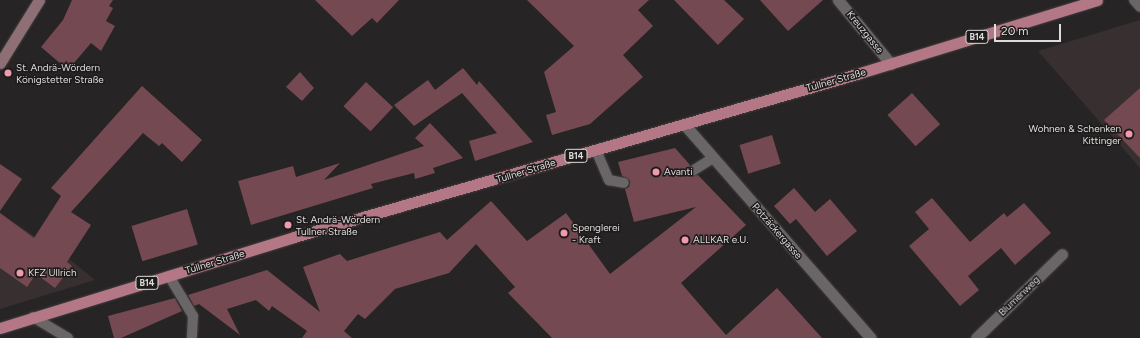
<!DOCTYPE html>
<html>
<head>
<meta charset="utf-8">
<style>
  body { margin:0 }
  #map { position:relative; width:1140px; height:338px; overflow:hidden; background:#272425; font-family:Figtree,sans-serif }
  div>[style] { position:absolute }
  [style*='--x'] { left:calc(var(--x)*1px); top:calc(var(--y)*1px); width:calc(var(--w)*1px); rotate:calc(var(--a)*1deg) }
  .built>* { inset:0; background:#372f30 }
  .building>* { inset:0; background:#754952; transform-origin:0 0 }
  .roads { filter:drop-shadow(0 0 1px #413f3f) drop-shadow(0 0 1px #413f3f) }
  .service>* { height:10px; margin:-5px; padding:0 5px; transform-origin:5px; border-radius:5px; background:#6a6667 }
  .minor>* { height:11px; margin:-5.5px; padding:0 5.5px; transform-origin:5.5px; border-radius:5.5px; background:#6a6667 }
  .secondary>* { height:11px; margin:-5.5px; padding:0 5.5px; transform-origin:5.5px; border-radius:5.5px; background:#8f6f76 }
  .primary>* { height:11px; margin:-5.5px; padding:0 5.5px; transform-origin:5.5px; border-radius:5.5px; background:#b37785 }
  .dots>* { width:11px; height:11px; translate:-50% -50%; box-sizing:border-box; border:2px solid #1e1b1b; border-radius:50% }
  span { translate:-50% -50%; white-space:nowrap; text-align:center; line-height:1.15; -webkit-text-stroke:3px #1e1b1b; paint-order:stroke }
  .shield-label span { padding:1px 3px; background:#1e1b1b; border:1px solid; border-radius:3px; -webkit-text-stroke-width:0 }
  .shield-label { font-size:9px; color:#dddbdc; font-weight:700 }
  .street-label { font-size:10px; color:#dddbdc }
  .poi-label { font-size:10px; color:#dddbdc }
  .left { translate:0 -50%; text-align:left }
  .right { translate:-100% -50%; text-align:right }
  .scale { position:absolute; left:994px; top:24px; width:67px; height:18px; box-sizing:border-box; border:2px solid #dddbdc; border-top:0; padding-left:5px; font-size:12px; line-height:14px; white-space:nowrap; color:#dddbdc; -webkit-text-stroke:3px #1e1b1b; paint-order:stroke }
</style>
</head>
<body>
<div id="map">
  <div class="built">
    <div style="clip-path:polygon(1140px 20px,1140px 168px,1038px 51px)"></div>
    <div style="clip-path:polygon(0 213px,73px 262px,95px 280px,0 309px)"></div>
  </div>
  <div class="building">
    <div style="clip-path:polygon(72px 0,113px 0,109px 6px,113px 8px,106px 21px,115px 26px,101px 51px,91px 43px,68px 70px,41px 47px,63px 20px)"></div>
    <div style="clip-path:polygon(315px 0,399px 0,377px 23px,372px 18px,352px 36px)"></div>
    <div style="clip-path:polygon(527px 0,649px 0,638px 10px,653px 26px,623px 55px,643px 77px,590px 124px,552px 135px,546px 115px,556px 112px,544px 72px,574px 46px)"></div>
    <div style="clip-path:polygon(674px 0,724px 0,744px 19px,718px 45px)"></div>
    <div style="clip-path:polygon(760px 0,823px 0,788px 31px)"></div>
    <div style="clip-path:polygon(463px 68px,477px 85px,479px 81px,533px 142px,475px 161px,469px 141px,497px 133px,462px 93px,414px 126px,394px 105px,428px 80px,435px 90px)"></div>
    <div style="clip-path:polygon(300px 72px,314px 88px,302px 101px,286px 87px)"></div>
    <div style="left:366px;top:82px;width:37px;height:33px;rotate:43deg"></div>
    <div style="clip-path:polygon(142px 86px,202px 140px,182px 162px,162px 143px,159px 146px,143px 133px,71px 212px,91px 225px,67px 262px,72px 266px,55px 288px,36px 274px,27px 287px,0 268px,0 213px,34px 238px,61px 196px,51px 188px)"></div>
    <div style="clip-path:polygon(1140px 88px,1140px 158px,1104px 120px)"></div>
    <div style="left:912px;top:93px;width:42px;height:33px;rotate:48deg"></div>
    <div style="clip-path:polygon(430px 123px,463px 158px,433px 168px,435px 173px,415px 179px,414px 173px,371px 184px,373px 188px,251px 225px,238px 181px,293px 166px,296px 177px,340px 163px,324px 180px,424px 146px,415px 138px)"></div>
    <div style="left:772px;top:135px;width:30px;height:34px;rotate:73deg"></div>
    <div style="clip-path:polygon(675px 148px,690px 165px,689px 174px,698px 175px,746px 225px,681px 283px,726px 335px,777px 288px,822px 338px,552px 338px,508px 293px,515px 287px,476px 244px,449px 273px,395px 289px,365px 319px,358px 314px,344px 331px,352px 338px,302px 338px,307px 331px,272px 306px,269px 311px,256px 300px,227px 309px,240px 335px,199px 304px,194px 306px,188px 295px,267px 270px,320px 312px,303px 267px,340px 254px,347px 261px,440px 232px,447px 240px,491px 201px,527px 241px,566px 213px,610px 274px,696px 207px,634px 222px,625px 189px,629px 187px,630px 181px,622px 176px,618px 162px)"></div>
    <div style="clip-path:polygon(0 164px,22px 179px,0 211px)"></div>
    <div style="clip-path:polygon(794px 188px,815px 212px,830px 199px,857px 231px,827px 256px,796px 219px,790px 224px,774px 206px)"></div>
    <div style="clip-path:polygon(932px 198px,970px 242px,1004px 213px,1007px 217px,1024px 203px,1051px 233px,1015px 265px,1001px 248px,968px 276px,979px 290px,960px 306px,909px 246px,929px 229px,915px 212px)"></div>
    <div style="left:187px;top:209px;width:37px;height:58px;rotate:73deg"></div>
    <div style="clip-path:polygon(175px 298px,182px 311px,121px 338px,114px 338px,108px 316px)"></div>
  </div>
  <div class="roads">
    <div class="service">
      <div style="--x:1134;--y:0;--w:9;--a:49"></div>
      <div style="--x:596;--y:150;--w:33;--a:67"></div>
      <div style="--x:609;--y:180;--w:15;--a:11"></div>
      <div style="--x:694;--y:170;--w:22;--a:-32"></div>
      <div style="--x:169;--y:276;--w:47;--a:59"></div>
      <div style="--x:193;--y:316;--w:22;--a:93"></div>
      <div style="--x:33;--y:317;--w:41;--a:31"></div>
    </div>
    <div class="minor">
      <div style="--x:838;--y:0;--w:83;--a:50.4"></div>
      <div style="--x:684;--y:124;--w:284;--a:48.9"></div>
      <div style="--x:976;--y:338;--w:120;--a:-44.3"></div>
    </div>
    <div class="secondary">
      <div style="--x:0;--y:63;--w:74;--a:-58.2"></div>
    </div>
    <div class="primary">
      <div style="--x:0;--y:328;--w:308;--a:-17.2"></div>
      <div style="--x:294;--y:237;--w:586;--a:-16.15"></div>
      <div style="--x:857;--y:74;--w:251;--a:-17.1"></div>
    </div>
  </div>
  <div class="dots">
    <div style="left:8px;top:73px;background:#f29aad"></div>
    <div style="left:1129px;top:134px;background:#f29aad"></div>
    <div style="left:656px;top:172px;background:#f29aad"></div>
    <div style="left:288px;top:225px;background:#f29aad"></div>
    <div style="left:564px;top:233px;background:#f29aad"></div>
    <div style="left:685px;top:240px;background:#f29aad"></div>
    <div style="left:20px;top:273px;background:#f29aad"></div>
  </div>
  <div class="shield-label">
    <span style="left:977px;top:37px">B14</span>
    <span style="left:576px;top:156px">B14</span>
    <span style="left:147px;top:283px">B14</span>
  </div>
  <div class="street-label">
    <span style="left:865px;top:32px;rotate:51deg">Kreuzgasse</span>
    <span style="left:836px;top:80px;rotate:-16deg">Tullner Straße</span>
    <span style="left:526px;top:171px;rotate:-17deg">Tullner Straße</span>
    <span style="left:777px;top:231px;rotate:49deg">Potzäckergasse</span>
    <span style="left:215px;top:262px;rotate:-17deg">Tullner Straße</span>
    <span style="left:1019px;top:296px;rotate:-44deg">Blumenweg</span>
  </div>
  <div class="poi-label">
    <span class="left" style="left:16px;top:73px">St. Andrä-Wördern<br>Königstetter Straße</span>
    <span class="right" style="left:1121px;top:134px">Wohnen &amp; Schenken<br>Kittinger</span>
    <span class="left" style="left:664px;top:172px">Avanti</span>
    <span class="left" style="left:296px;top:225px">St. Andrä-Wördern<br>Tullner Straße</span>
    <span class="left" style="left:572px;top:233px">Spenglerei<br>- Kraft</span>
    <span class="left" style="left:693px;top:240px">ALLKAR e.U.</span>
    <span class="left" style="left:28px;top:273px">KFZ Ullrich</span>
  </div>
  <div class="scale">20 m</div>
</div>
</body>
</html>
